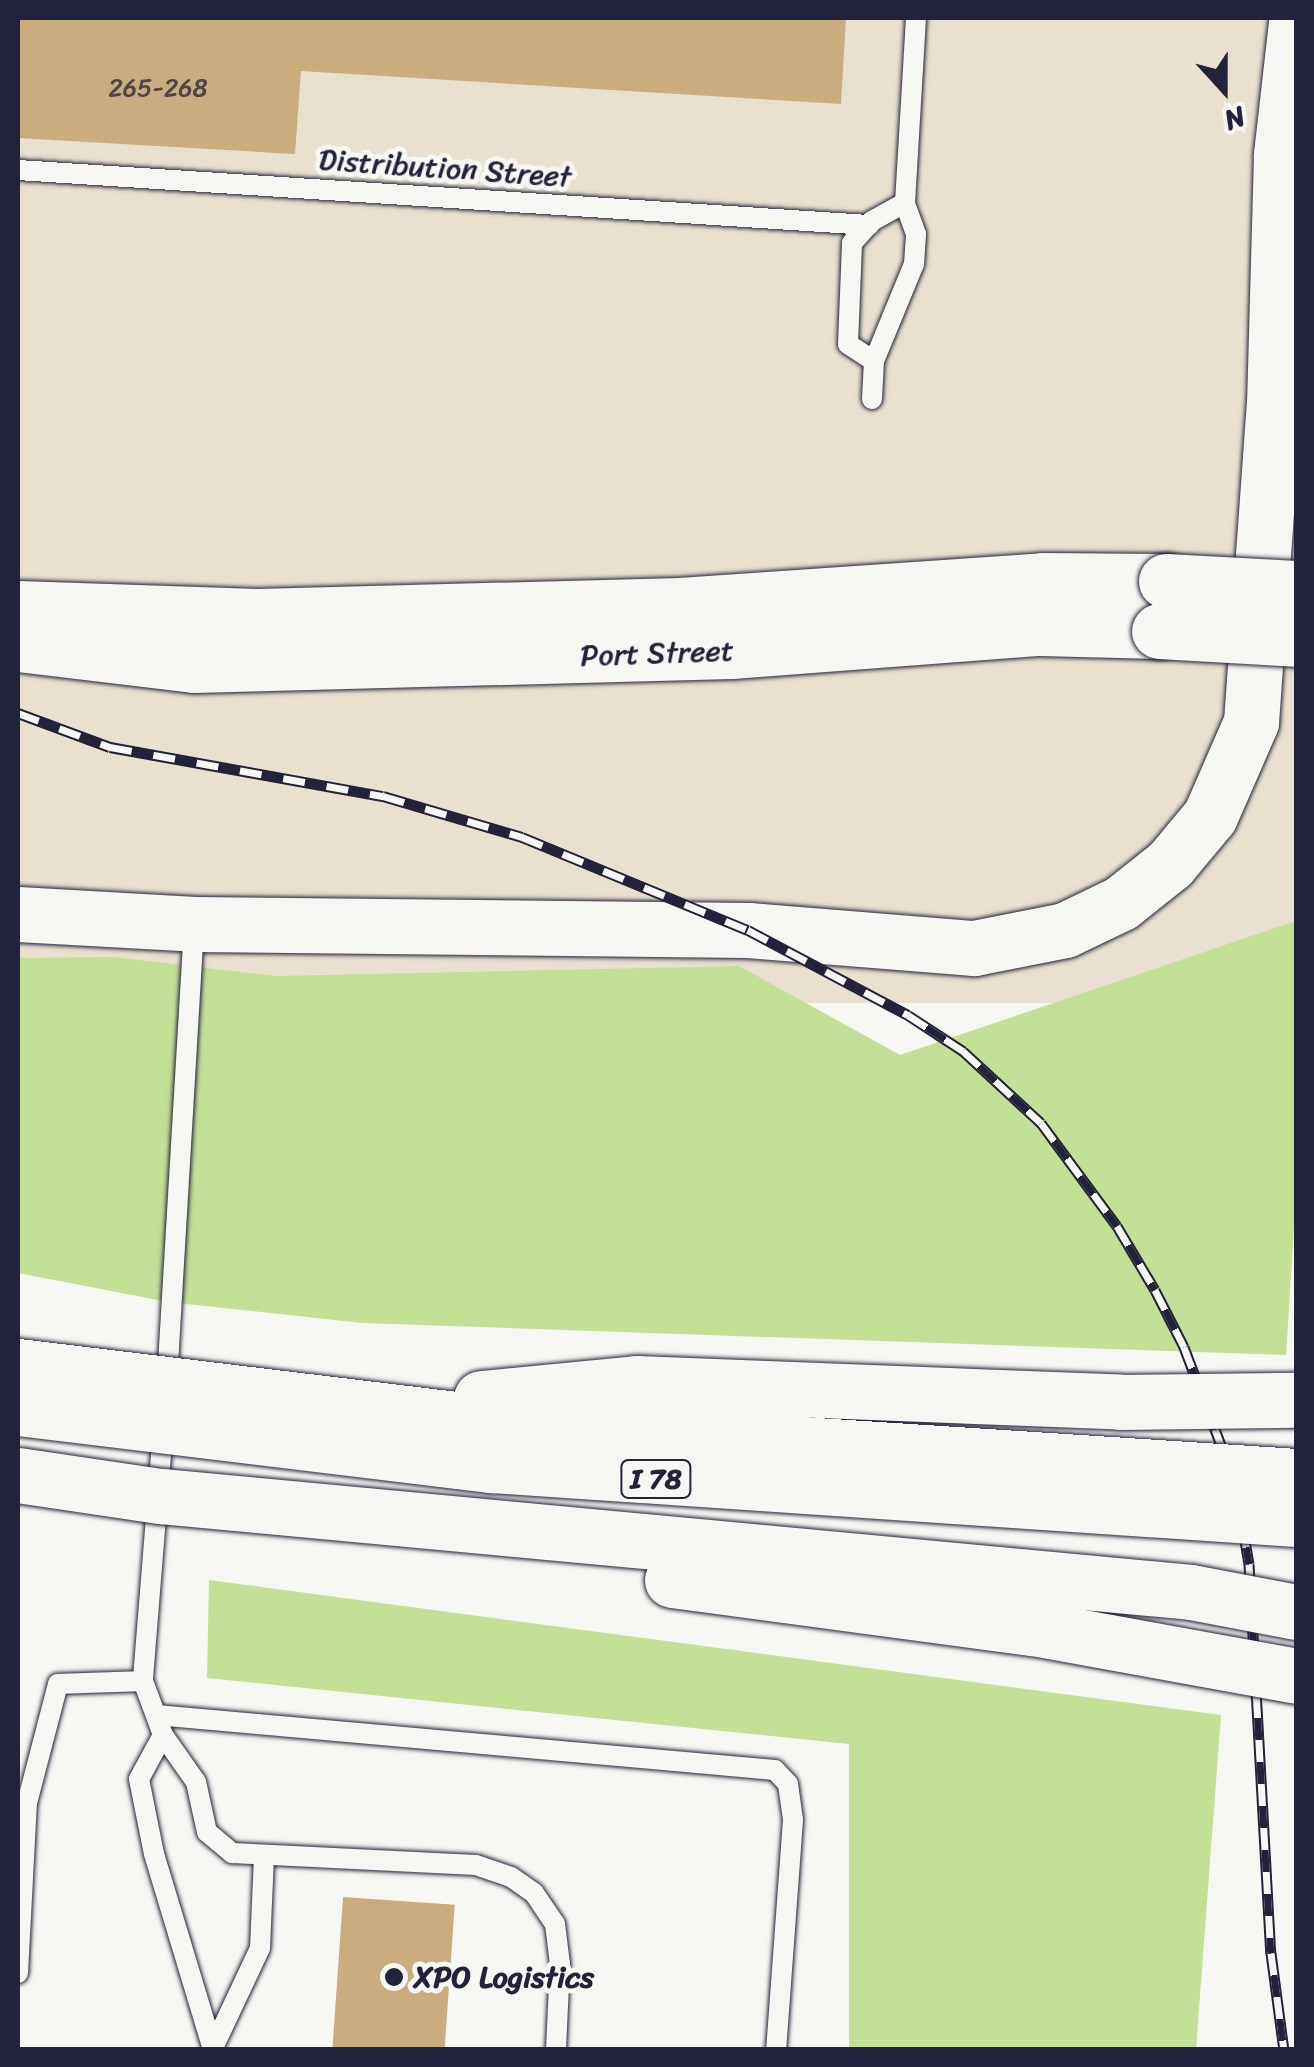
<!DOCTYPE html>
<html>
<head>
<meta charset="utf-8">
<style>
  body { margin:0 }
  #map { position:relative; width:1314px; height:2067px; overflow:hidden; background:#f6f6f2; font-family:Sriracha,sans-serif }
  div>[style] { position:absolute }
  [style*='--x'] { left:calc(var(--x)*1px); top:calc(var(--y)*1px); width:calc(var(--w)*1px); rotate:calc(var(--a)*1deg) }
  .built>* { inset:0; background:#e9e0d0; transform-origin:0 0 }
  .green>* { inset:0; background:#c4df96 }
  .building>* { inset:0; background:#caad7f; transform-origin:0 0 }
  .roads { filter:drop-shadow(0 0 2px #22223b) drop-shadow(0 0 2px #22223b) }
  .lane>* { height:20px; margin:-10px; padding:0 10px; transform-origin:10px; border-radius:10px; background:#f6f6f2 }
  .secondary>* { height:55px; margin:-27.5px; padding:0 27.5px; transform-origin:27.5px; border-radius:27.5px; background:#f6f6f2 }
  .rail>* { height:11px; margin-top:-5.5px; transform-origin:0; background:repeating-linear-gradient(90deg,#f6f6f2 0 22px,#22223b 0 44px); box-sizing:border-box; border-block:2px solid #22223b }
  .bridges { filter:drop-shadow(0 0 2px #22223b) drop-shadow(0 0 2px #22223b) }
  .secondary-bridge>* { height:55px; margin:-27.5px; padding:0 27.5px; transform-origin:27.5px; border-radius:27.5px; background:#f6f6f2 }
  .highway-bridge>* { height:55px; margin:-27.5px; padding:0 27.5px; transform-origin:27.5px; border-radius:27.5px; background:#f6f6f2 }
  .dots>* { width:28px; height:28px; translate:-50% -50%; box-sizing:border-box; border:5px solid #f6f6f2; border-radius:50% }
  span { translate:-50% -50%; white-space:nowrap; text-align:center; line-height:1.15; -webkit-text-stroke:10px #f6f6f2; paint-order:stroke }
  .number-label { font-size:25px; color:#4c454c }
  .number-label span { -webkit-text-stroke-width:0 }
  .shield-label span { padding:2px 8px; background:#f6f6f2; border:2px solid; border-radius:8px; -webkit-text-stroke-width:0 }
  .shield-label { font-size:28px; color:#22223b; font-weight:700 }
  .street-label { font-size:30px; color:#22223b }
  .poi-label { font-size:30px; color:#22223b; font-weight:700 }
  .left { translate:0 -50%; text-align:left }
  .frame { position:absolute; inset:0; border:20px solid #22223b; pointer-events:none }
  .north { position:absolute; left:1174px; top:40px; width:100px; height:100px; -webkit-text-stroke:8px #f6f6f2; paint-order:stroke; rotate:159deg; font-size:28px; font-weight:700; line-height:40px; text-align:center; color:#22223b }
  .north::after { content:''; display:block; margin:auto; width:35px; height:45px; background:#22223b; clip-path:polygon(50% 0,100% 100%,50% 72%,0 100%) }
</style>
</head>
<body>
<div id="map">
  <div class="built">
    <div style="left:18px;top:18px;width:1278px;height:985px"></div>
  </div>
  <div class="green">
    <div style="clip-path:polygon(1296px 921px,1296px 1196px,1286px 1355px,363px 1323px,168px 1302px,18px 1273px,18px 958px,113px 957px,276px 976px,739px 966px,900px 1055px)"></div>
    <div style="clip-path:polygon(209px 1580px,1221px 1715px,1196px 2049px,849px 2049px,849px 1744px,207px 1678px)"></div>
  </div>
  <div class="building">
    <div style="clip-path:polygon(18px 18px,846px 18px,841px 104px,301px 71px,295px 154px,18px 138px)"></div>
    <div style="left:343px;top:1897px;width:112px;height:153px;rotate:4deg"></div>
  </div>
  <div class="roads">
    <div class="lane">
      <div style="--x:18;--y:170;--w:853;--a:3.7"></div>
      <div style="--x:874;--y:361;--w:31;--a:-147"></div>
      <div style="--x:848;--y:344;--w:101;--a:-87.7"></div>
      <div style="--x:852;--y:243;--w:30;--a:-48"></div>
      <div style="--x:872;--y:221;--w:38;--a:-29"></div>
      <div style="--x:872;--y:399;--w:38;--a:-87"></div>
      <div style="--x:874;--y:361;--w:105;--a:-67.6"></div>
      <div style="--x:914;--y:264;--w:30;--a:-86"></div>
      <div style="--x:916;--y:234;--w:33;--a:-110"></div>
      <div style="--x:905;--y:203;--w:185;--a:-86.6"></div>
      <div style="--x:167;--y:1381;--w:456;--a:-86.6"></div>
      <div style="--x:163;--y:1430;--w:252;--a:94.6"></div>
      <div style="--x:143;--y:1681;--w:58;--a:69.7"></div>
      <div style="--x:163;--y:1735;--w:57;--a:54.9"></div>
      <div style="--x:196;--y:1782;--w:51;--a:77.6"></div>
      <div style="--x:207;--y:1832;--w:33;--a:40"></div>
      <div style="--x:232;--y:1853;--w:244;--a:2.8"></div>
      <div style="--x:476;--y:1865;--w:37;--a:19"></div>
      <div style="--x:511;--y:1877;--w:28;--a:35"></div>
      <div style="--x:534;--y:1893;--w:37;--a:56"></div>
      <div style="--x:555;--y:1924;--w:40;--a:82.9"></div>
      <div style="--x:560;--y:1964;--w:86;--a:92.7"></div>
      <div style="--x:156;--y:1715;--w:621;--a:5.08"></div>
      <div style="--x:775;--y:1770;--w:19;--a:47"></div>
      <div style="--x:788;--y:1784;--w:36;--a:82"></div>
      <div style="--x:793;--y:1820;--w:231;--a:94.2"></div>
      <div style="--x:163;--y:1735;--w:50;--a:118.6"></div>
      <div style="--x:139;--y:1779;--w:76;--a:78.7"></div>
      <div style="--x:154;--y:1854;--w:205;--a:73.2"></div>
      <div style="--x:18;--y:1973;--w:170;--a:-87"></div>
      <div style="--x:27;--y:1803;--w:123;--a:-75.4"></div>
      <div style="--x:58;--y:1684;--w:85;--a:-2"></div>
      <div style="--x:213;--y:2048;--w:110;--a:-64.8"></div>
      <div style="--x:260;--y:1948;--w:91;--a:-87.5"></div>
    </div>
    <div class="secondary">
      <div style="--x:18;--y:608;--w:239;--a:1.9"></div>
      <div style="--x:257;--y:616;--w:423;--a:-1.5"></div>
      <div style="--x:680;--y:605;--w:364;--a:-3.9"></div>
      <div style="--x:1043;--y:580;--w:123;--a:0.5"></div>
      <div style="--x:18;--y:644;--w:177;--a:6.8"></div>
      <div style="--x:194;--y:665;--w:537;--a:-1.49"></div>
      <div style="--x:731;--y:651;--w:309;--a:-4.3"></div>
      <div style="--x:1039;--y:628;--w:120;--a:1.4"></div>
      <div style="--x:18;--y:914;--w:177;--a:3.2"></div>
      <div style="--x:195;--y:924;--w:553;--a:0.62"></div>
      <div style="--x:748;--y:930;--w:227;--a:4.6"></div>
      <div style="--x:974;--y:948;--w:93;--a:-11.2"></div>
      <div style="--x:1065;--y:930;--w:62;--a:-25.7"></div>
      <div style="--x:1121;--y:903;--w:63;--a:-38.5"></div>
      <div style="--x:1170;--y:864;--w:62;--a:-50.2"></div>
      <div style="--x:1210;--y:816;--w:103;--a:-66.4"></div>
      <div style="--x:1251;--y:722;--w:318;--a:-85.9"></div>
      <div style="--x:1274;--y:405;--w:251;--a:-88.4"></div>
      <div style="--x:1281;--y:154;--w:133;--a:-83.5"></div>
    </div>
  </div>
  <div class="rail">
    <div style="--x:18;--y:713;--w:98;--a:20.3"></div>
    <div style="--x:110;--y:747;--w:277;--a:10.2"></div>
    <div style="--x:383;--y:796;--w:145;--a:16.4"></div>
    <div style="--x:522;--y:837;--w:244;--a:22.4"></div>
    <div style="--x:748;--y:930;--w:181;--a:28"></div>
    <div style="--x:908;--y:1015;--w:66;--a:33.2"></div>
    <div style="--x:963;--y:1051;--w:106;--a:42.7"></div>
    <div style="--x:1041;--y:1123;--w:128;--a:53.6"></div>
    <div style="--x:1117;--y:1226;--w:74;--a:59.3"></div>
    <div style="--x:1155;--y:1290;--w:64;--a:63"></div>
    <div style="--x:1184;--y:1347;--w:144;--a:69.3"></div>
    <div style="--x:1235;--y:1482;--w:83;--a:80.3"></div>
    <div style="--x:1249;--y:1564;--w:390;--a:86.8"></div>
    <div style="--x:1271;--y:1953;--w:98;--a:82.4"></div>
  </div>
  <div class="bridges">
    <div class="secondary-bridge">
      <div style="--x:1166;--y:581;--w:130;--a:3.1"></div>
      <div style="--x:1159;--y:631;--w:137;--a:3.3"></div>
    </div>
    <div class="highway-bridge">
      <div style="--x:18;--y:1366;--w:492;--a:6.9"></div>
      <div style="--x:506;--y:1425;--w:792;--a:3.69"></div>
      <div style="--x:481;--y:1398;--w:156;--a:-5.5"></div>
      <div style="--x:636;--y:1383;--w:484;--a:2.2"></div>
      <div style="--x:1120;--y:1402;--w:176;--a:-0.7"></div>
      <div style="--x:18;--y:1408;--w:477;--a:6.9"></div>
      <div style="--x:492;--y:1465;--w:806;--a:3.84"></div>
      <div style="--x:18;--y:1475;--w:145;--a:8.4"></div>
      <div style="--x:161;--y:1496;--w:1034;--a:5.32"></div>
      <div style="--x:1191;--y:1592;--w:107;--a:10.8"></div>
      <div style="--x:672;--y:1580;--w:364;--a:7.6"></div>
      <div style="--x:1033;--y:1628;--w:267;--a:10.3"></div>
    </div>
  </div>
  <div class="dots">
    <div style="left:394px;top:1977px;background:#22223b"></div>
  </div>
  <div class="number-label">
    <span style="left:158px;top:88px">265-268</span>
  </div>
  <div class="shield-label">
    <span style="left:656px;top:1479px">I 78</span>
  </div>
  <div class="street-label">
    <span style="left:445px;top:168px;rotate:4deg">Distribution Street</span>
    <span style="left:657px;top:653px;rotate:-2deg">Port Street</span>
  </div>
  <div class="poi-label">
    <span class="left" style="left:414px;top:1977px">XPO Logistics</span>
  </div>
  <div class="frame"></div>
  <div class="north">N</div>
</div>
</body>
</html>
